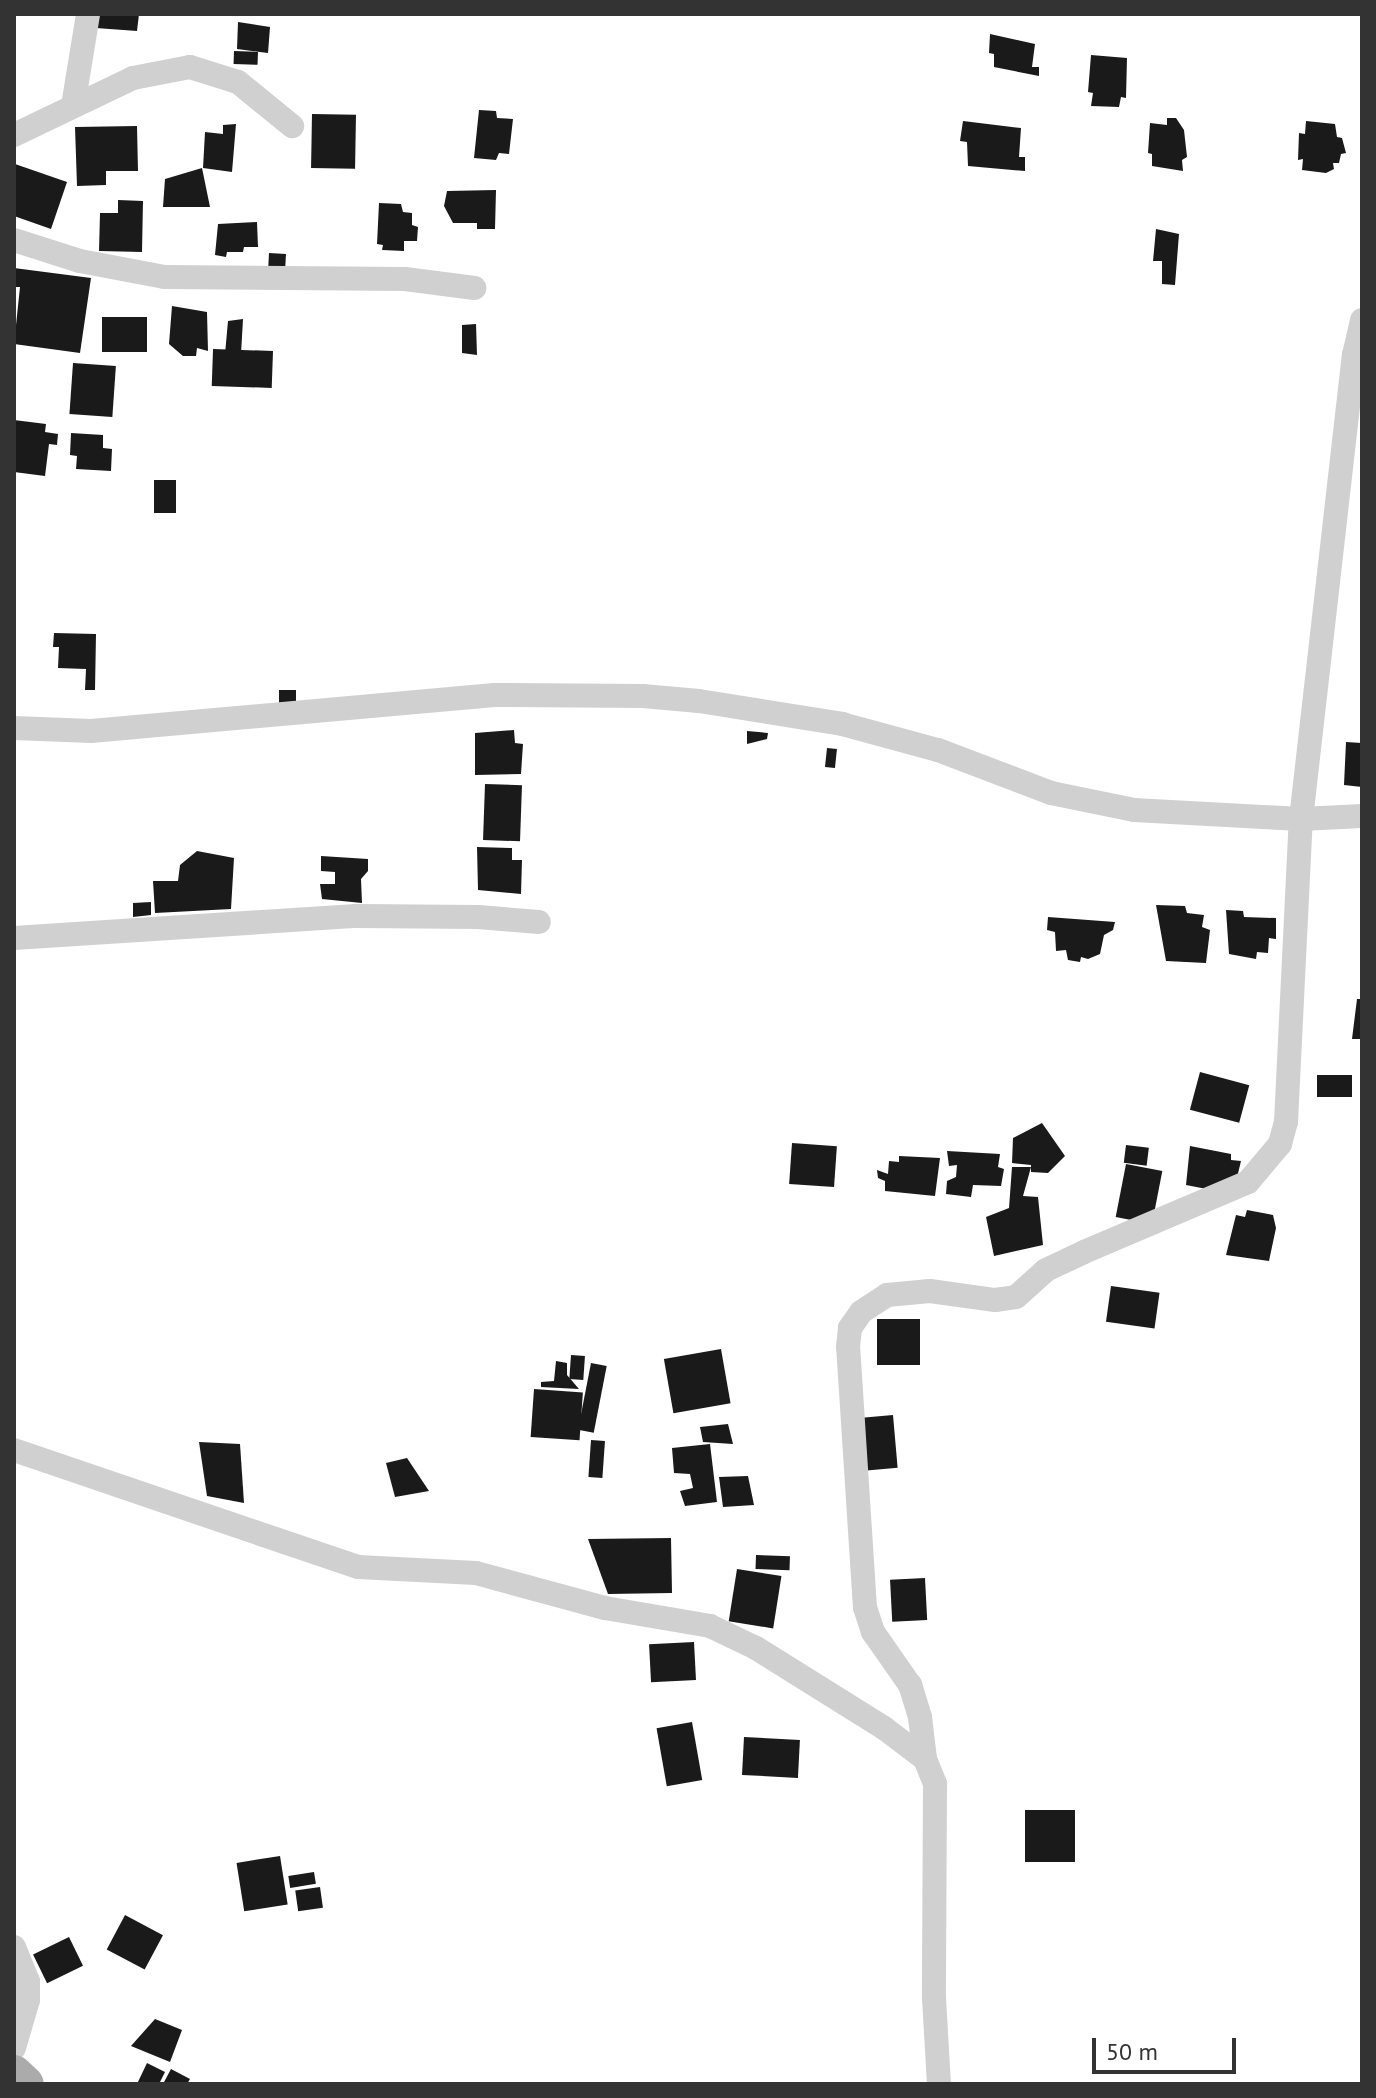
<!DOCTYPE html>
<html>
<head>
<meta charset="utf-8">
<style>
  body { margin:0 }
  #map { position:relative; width:1376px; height:2098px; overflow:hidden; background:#fff; font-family:"PT Sans",sans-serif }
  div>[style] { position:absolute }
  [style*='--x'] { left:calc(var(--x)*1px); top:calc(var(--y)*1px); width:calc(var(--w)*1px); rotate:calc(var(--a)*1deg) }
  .building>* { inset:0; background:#1a1a1a; transform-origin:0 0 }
  .minor>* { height:24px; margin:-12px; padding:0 12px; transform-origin:12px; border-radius:12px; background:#d0d0d0 }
  .primary>* { height:36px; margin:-18px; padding:0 18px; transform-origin:18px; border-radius:18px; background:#ababab }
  span { translate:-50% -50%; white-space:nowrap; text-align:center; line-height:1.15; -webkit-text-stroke:8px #fff; paint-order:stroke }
  .frame { position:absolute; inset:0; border:16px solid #333; pointer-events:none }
  .scale { position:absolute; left:1092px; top:2038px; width:144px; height:36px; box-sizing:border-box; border:4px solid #333; border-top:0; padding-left:10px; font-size:24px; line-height:28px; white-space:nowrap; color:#333; -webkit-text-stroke:6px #fff; paint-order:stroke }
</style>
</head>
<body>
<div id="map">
  <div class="building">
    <div style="clip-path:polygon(97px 14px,139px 14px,137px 31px,96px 28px)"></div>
    <div style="clip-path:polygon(238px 22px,270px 27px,268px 53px,237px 49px)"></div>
    <div style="clip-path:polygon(990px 34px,1035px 44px,1032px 67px,1039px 67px,1039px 76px,994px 67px,994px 54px,989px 53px)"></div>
    <div style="left:234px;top:51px;width:24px;height:13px;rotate:2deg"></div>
    <div style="clip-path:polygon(1091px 55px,1127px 58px,1126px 98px,1121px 97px,1119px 107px,1091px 106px,1093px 93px,1088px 92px)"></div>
    <div style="clip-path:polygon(479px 110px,496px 111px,497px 118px,513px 119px,509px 154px,499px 153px,496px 160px,474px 158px)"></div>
    <div style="left:312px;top:114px;width:44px;height:54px;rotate:1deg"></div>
    <div style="clip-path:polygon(1167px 118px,1176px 118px,1184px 130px,1187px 157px,1182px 160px,1183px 171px,1152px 166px,1152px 154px,1148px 153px,1150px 123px,1167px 125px)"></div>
    <div style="clip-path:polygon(963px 121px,1021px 128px,1019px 157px,1025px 157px,1025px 171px,968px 166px,967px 142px,960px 141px)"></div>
    <div style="clip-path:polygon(1306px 121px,1335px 124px,1337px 137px,1342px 138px,1346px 153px,1341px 154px,1339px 163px,1333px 163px,1334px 169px,1326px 173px,1302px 170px,1303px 159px,1298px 160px,1299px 133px,1305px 134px)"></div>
    <div style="clip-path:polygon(236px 124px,232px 172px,203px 168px,205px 132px,223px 134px,223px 125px)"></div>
    <div style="clip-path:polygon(137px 126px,138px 171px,106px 171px,106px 185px,77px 186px,75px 127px)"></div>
    <div style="clip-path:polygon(15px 164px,67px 182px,51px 229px,14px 216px)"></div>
    <div style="clip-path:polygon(202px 168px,210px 207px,163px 207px,165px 179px)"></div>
    <div style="clip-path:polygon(496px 190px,495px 229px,477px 229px,477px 223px,453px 223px,444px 206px,447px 191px)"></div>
    <div style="clip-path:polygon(118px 200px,143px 201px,142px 252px,99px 251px,100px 213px,118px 213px)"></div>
    <div style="clip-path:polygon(379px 203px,401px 204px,403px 212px,412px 213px,412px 225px,418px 227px,417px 241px,404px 241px,404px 251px,382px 250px,383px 245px,377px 244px)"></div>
    <div style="clip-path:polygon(257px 222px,258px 247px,244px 247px,243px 252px,227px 252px,226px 257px,215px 255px,218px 224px)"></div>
    <div style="clip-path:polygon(1156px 229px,1179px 234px,1175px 285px,1162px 284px,1162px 261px,1153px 261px)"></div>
    <div style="left:269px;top:253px;width:17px;height:24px;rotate:3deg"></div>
    <div style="clip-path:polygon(14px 268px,91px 278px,80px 353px,14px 344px,20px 287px,14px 287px)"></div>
    <div style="clip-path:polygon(172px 306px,207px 312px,208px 351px,197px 348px,196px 356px,183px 356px,169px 344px)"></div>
    <div style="left:102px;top:317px;width:45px;height:35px"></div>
    <div style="clip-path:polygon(243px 319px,241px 354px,225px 354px,228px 321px)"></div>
    <div style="clip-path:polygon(476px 324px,477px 355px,462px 353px,462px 325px)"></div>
    <div style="left:273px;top:351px;width:37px;height:60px;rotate:92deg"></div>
    <div style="left:73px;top:363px;width:43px;height:51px;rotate:4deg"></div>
    <div style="clip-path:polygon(14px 420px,46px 424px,45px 432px,58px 434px,57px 445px,49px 444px,45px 476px,14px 472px)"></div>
    <div style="clip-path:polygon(71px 433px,103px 435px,103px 448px,112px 449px,111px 471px,76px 469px,77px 456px,70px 455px)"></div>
    <div style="left:154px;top:480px;width:22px;height:33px"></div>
    <div style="clip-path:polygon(54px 633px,96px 634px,95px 690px,85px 690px,86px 669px,58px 668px,59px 647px,53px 647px)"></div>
    <div style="left:279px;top:690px;width:17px;height:20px"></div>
    <div style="clip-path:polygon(514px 730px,515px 743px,523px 744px,521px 774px,475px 775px,475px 733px)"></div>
    <div style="clip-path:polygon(747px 731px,768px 733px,767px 739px,747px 744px)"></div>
    <div style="clip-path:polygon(1346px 742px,1362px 743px,1362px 787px,1344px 785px)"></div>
    <div style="left:827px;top:748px;width:10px;height:19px;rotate:6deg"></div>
    <div style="left:485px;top:784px;width:37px;height:56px;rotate:2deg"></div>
    <div style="clip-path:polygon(477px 847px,512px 848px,512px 860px,522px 860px,521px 894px,478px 890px)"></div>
    <div style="clip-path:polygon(197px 851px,234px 858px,231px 909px,155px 913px,153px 881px,178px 881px,180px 865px)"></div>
    <div style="clip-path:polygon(321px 856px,368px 859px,368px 871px,361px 879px,362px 903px,322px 899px,320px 884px,335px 884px,335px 872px,321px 871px)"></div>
    <div style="clip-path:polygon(151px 902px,151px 915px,133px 917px,133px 903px)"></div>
    <div style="clip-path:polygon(1156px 905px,1185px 906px,1187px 913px,1204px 915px,1202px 927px,1210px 930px,1206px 963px,1166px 961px)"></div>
    <div style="clip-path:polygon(1226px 910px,1243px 911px,1244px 917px,1276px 918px,1276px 939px,1269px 938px,1268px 953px,1257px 952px,1256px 959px,1229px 954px)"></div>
    <div style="clip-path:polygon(1048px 917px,1115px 922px,1113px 930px,1104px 935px,1100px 954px,1088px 959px,1081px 957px,1080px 962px,1068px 960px,1066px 950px,1056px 951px,1055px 932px,1047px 930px)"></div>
    <div style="clip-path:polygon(1357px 999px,1362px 999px,1362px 1039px,1352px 1039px)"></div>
    <div style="left:1200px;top:1072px;width:51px;height:39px;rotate:15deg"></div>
    <div style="left:1317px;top:1075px;width:35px;height:22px"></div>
    <div style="clip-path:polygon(1042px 1123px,1065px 1156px,1048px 1173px,1031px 1172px,1031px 1165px,1012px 1163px,1013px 1138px)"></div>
    <div style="left:792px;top:1143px;width:45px;height:41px;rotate:4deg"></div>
    <div style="left:1126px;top:1145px;width:23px;height:18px;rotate:7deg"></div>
    <div style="clip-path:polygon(1190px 1146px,1231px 1154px,1231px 1160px,1241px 1161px,1235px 1186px,1222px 1192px,1186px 1185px)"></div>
    <div style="clip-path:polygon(947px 1151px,1000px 1154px,998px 1167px,1004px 1169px,1001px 1186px,973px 1185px,971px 1197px,946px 1194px,947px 1181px,956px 1177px,957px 1165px,949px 1166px)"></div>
    <div style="clip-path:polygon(899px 1156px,940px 1158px,935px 1196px,885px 1191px,885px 1181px,878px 1178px,877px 1170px,888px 1174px,889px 1161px,899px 1162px)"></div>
    <div style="left:1126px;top:1164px;width:37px;height:54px;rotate:11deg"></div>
    <div style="clip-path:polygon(1012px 1167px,1031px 1167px,1023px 1196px,1038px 1197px,1043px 1245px,994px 1256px,986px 1217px,1009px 1208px)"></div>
    <div style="clip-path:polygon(1247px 1210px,1273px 1215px,1276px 1228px,1269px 1261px,1226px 1255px,1236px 1215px,1245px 1217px)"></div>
    <div style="left:1111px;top:1286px;width:49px;height:36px;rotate:8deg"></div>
    <div style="left:877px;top:1319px;width:43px;height:46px"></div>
    <div style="left:721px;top:1349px;width:55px;height:58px;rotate:80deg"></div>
    <div style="left:571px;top:1355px;width:14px;height:24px;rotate:4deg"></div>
    <div style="clip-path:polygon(556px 1361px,567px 1363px,567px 1375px,579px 1389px,541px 1387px,541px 1382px,554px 1381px)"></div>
    <div style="left:591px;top:1363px;width:16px;height:68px;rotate:11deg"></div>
    <div style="left:534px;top:1389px;width:49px;height:48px;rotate:4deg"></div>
    <div style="left:893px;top:1415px;width:53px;height:31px;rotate:85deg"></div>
    <div style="clip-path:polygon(728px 1424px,733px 1444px,703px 1442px,700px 1427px)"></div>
    <div style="left:591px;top:1440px;width:14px;height:37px;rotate:4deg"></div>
    <div style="clip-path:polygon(199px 1442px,240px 1444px,244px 1503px,207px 1496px)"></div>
    <div style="clip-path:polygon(710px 1444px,717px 1502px,685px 1506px,680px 1491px,693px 1488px,690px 1474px,674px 1473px,672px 1448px)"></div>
    <div style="clip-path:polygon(407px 1458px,429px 1491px,395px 1497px,386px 1463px)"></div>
    <div style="clip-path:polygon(748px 1476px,754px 1505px,723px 1507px,719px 1477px)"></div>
    <div style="clip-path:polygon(671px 1538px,672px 1593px,608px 1594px,588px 1539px)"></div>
    <div style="left:756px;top:1555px;width:34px;height:14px;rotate:2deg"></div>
    <div style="left:737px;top:1569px;width:45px;height:53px;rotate:9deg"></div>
    <div style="left:925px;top:1578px;width:42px;height:35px;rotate:87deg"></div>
    <div style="left:694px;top:1642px;width:38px;height:45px;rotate:87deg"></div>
    <div style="left:692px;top:1722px;width:59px;height:36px;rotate:80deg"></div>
    <div style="left:744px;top:1737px;width:56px;height:38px;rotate:3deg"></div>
    <div style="left:1075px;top:1810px;width:52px;height:50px;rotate:90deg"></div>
    <div style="left:280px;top:1856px;width:49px;height:44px;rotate:81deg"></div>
    <div style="left:314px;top:1872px;width:12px;height:26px;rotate:81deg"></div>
    <div style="left:320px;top:1887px;width:21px;height:25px;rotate:82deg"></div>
    <div style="left:125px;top:1915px;width:43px;height:39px;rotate:28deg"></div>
    <div style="left:69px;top:1937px;width:32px;height:40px;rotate:64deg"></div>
    <div style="clip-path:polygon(155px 2019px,182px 2030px,170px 2062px,131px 2046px)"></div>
    <div style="clip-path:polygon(147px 2063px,165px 2072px,159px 2084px,137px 2084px)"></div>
    <div style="clip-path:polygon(171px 2069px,190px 2079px,187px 2084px,163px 2084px)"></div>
  </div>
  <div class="minor">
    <div style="--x:73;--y:106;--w:93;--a:-80.7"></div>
    <div style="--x:14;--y:135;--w:132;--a:-25.6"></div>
    <div style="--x:133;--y:78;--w:58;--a:-10.9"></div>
    <div style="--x:190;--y:67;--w:50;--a:17.4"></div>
    <div style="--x:238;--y:82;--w:70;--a:39.2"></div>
    <div style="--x:14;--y:240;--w:69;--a:17.7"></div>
    <div style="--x:80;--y:261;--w:86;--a:10.7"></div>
    <div style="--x:165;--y:277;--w:240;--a:0.5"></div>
    <div style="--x:405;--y:279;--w:70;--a:7.4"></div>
    <div style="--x:14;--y:728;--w:77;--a:2.2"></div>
    <div style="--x:91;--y:731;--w:405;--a:-5.1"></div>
    <div style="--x:494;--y:695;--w:149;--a:0.4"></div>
    <div style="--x:643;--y:696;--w:56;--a:5.1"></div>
    <div style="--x:699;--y:701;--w:145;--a:9.1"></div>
    <div style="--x:842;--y:724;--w:99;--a:15.2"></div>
    <div style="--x:938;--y:750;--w:121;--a:20.8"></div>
    <div style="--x:1051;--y:793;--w:85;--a:11.6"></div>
    <div style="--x:1134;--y:810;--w:167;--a:3.1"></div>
    <div style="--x:1301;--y:819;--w:61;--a:-2.8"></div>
    <div style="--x:14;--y:938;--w:343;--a:-3.7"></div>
    <div style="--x:356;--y:916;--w:122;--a:0.5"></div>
    <div style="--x:478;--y:917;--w:61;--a:4.7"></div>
    <div style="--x:14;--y:1450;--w:363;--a:18.8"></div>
    <div style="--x:358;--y:1567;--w:118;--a:2.9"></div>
    <div style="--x:476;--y:1573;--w:134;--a:15.2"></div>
    <div style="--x:605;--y:1608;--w:107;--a:9.7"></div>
    <div style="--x:710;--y:1626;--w:51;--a:25.6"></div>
    <div style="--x:756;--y:1648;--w:151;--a:32"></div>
    <div style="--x:884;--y:1728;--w:51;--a:37.1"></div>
    <div style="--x:925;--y:1759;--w:27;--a:68"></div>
    <div style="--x:935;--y:1784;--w:214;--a:90.3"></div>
    <div style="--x:934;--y:1998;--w:86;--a:86.7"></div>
    <div style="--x:925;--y:1759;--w:42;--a:-96.8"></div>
    <div style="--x:920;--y:1717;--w:34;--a:-107"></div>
    <div style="--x:910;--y:1685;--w:65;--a:-124.9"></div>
    <div style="--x:873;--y:1632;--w:25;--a:-108"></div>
    <div style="--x:865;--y:1608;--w:262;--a:-93.7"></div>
    <div style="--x:848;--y:1347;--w:19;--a:-84"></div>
    <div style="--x:850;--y:1328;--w:19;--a:-55"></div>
    <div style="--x:861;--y:1312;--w:31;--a:-33"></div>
    <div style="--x:887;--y:1295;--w:43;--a:-5.3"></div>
    <div style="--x:930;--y:1291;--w:66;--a:7.9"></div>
    <div style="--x:995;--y:1300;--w:21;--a:-8"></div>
    <div style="--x:1016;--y:1297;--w:40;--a:-42"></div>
    <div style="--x:1046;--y:1270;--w:42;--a:-25.3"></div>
    <div style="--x:1084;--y:1252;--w:178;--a:-23.1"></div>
    <div style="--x:1248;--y:1182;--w:50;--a:-49.9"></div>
    <div style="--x:1280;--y:1144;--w:23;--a:-75"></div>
    <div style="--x:1286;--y:1122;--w:303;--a:-87.2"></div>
    <div style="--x:1301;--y:819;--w:467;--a:-83.5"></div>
    <div style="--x:1354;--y:355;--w:36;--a:-77"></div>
    <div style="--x:14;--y:1947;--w:37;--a:68"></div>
    <div style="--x:28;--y:1981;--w:19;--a:90"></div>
    <div style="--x:28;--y:2000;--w:50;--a:106.3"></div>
  </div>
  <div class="primary">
    <div style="--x:14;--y:2073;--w:16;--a:43"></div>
  </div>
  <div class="frame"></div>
  <div class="scale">50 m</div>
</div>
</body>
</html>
